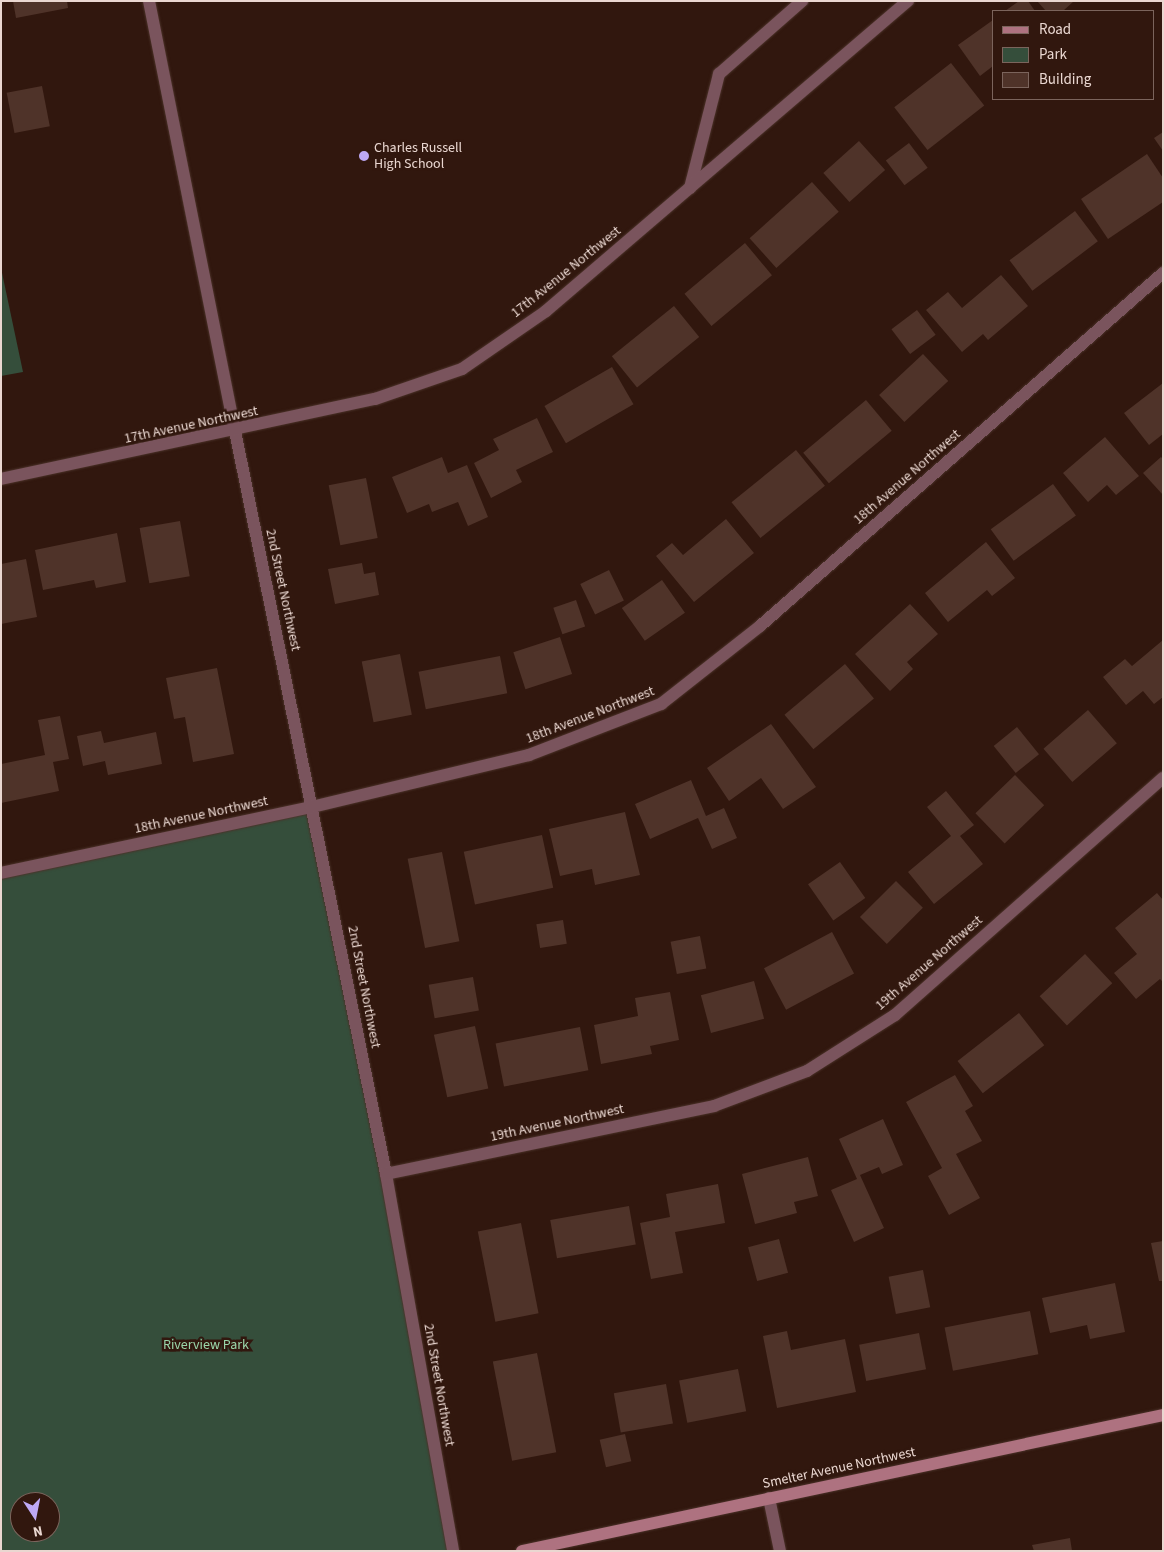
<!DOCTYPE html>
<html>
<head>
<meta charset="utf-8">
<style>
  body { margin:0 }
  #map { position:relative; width:1164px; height:1552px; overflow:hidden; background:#31170e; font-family:"Source Sans 3",sans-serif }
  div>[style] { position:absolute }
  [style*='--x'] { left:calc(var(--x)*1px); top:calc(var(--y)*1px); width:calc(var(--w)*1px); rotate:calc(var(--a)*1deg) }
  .green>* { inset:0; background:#354e3b }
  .building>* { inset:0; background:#4f3329; transform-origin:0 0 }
  .roads { filter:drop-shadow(0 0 1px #4b3229) drop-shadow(0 0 1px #4b3229) }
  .lane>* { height:12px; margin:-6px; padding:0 6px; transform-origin:6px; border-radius:6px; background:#7a545d }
  .street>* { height:12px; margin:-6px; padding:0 6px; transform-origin:6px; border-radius:6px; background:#7a545d }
  .secondary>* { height:12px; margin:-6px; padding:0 6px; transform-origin:6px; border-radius:6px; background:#ae7280 }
  .dots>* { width:14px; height:14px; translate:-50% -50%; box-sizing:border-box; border:2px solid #31170e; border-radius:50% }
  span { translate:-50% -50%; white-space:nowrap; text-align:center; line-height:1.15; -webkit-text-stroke:5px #31170e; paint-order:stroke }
  .poi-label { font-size:14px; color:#ead7d1 }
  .left { translate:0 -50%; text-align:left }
  .street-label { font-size:14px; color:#ead7d1 }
  .park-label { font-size:14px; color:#9ad5a9 }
  .frame { position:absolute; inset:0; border:2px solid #ead7d1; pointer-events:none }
  .legend { position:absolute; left:992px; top:10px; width:162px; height:90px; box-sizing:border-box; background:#31170e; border:1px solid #7b645c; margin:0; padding:6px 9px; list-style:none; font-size:15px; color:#ead7d1 }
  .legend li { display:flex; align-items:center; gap:10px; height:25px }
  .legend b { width:25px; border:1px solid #7b645c }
  .north { position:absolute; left:10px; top:1492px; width:50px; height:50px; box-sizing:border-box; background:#31170e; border:1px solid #7b645c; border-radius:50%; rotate:169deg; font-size:14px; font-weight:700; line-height:20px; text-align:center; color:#ead7d1 }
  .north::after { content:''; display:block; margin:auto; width:18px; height:22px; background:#bea9f5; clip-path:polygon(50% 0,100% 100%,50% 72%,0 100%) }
</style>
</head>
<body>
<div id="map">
  <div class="green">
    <div style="clip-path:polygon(1px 268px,23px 372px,1px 376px)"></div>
    <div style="clip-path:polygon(evenodd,312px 807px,453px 1551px,1px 1551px,1px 873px,312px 807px,20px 1502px,50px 1502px,50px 1532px,20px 1532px,20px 1502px)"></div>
  </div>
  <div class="building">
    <div style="clip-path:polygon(13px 1px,67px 1px,68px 8px,16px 18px)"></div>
    <div style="clip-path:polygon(1019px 1px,1028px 1px,1035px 11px,1005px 11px)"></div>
    <div style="clip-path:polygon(1037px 1px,1074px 1px,1063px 11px,1046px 11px)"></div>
    <div style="clip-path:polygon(993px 20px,993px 66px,980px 76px,958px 45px)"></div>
    <div style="left:951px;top:63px;width:54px;height:72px;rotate:52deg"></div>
    <div style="left:42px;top:86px;width:41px;height:36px;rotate:79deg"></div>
    <div style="clip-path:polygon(1163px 132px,1163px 151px,1154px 138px)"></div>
    <div style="left:859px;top:141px;width:39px;height:48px;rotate:48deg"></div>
    <div style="left:909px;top:143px;width:31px;height:29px;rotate:53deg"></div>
    <div style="clip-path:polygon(1147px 154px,1163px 178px,1163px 202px,1108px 239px,1081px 199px)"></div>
    <div style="left:812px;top:182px;width:40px;height:84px;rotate:48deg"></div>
    <div style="left:1075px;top:211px;width:38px;height:82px;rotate:53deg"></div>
    <div style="left:745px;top:243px;width:42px;height:79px;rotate:50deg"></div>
    <div style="clip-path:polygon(1001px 275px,1028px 306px,988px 340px,983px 334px,962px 352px,926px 310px,948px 292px,962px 308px)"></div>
    <div style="left:674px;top:306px;width:40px;height:80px;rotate:51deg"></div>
    <div style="left:917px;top:310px;width:31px;height:32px;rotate:53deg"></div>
    <div style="left:923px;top:354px;width:37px;height:60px;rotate:47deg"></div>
    <div style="left:612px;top:367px;width:43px;height:78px;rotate:60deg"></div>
    <div style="clip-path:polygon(1163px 383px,1163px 434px,1149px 445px,1124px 413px)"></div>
    <div style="left:866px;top:400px;width:40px;height:82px;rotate:50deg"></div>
    <div style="clip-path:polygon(537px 418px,553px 452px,516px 470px,522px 482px,491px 498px,474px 463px,499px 450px,493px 439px)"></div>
    <div style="clip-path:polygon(1105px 437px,1139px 476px,1116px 495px,1107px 485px,1088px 502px,1063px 473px)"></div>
    <div style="left:796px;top:450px;width:46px;height:83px;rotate:51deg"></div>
    <div style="clip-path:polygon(442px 457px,448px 473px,467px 465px,488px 517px,468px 526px,458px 502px,432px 512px,429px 504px,407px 513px,392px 477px)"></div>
    <div style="clip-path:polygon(1161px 457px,1163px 459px,1163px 495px,1143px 473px)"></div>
    <div style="left:366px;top:478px;width:61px;height:38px;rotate:79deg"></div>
    <div style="left:1053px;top:484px;width:39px;height:77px;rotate:54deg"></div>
    <div style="clip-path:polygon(726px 519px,754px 553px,694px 602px,656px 556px,672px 543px,683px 555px)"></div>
    <div style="left:180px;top:521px;width:56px;height:41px;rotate:80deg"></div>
    <div style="clip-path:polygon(117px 533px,126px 582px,96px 588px,94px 580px,43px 590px,35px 550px)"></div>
    <div style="clip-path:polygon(986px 542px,1015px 578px,992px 596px,987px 590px,948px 622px,925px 593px)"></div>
    <div style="clip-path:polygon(26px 559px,37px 617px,1px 624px,1px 564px)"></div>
    <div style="clip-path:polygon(362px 563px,364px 574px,375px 572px,379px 595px,335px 604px,328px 569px)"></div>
    <div style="left:609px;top:570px;width:34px;height:32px;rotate:64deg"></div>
    <div style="left:662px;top:580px;width:40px;height:49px;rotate:55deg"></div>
    <div style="left:576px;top:600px;width:28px;height:24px;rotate:71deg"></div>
    <div style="clip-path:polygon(910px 604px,938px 634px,907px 662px,913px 669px,890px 691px,855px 654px)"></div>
    <div style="left:560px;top:637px;width:39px;height:49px;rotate:72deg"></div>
    <div style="clip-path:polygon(1163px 640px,1163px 697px,1154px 704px,1143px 691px,1126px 705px,1103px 677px,1125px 659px,1132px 666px)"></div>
    <div style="left:400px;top:654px;width:62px;height:39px;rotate:79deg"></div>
    <div style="left:500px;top:656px;width:38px;height:83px;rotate:79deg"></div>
    <div style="left:845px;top:664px;width:45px;height:79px;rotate:50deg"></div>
    <div style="clip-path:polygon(217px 668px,234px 754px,193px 762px,185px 717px,174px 719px,166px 678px)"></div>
    <div style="left:1088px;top:710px;width:44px;height:59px;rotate:49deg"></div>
    <div style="clip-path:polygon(60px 716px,69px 759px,53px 762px,59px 791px,1px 803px,1px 764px,45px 755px,38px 720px)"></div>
    <div style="clip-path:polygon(771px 724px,816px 787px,783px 809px,761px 778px,729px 801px,707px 768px)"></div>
    <div style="left:1017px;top:727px;width:35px;height:30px;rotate:51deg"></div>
    <div style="clip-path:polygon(101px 731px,104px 743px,156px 732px,162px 764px,108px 775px,105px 761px,83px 766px,77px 736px)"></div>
    <div style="left:1015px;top:775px;width:42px;height:55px;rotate:46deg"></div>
    <div style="clip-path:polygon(691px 780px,706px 816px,724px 808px,737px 838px,712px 849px,698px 818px,650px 839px,635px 804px)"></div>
    <div style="clip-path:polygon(946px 791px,974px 825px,960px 836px,983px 864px,934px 904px,908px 872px,951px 836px,927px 807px)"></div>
    <div style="clip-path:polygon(625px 812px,640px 875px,595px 885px,592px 869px,560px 876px,549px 829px)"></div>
    <div style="left:542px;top:835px;width:54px;height:80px;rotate:78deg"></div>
    <div style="left:442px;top:852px;width:91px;height:35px;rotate:79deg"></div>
    <div style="left:840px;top:862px;width:44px;height:39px;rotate:55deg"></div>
    <div style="left:896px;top:881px;width:38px;height:51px;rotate:45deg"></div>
    <div style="clip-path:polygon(1157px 893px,1163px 900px,1163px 982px,1160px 979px,1136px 999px,1114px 973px,1137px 954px,1115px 928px)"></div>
    <div style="left:563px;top:920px;width:24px;height:27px;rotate:81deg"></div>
    <div style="left:832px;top:932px;width:47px;height:77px;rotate:62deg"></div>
    <div style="left:700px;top:936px;width:33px;height:30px;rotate:79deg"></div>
    <div style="left:1085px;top:954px;width:40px;height:62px;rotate:47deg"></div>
    <div style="left:473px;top:977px;width:34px;height:45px;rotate:80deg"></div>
    <div style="left:754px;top:981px;width:39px;height:55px;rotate:75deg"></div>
    <div style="clip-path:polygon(670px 992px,679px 1040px,650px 1046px,652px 1054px,601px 1064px,594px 1025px,638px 1016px,635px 998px)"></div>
    <div style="left:1019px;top:1013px;width:41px;height:78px;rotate:52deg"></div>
    <div style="left:475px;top:1026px;width:64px;height:42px;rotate:78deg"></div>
    <div style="left:580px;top:1027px;width:44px;height:86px;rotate:79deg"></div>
    <div style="clip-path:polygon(955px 1075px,973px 1106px,965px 1111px,982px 1141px,956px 1154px,980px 1198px,949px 1215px,928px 1176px,942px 1168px,906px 1102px)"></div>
    <div style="clip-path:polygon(883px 1119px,903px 1165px,882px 1174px,879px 1167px,860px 1175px,884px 1228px,854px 1242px,831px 1190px,857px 1179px,839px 1139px)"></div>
    <div style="clip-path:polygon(808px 1157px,818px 1196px,794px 1202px,797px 1213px,755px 1224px,742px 1174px)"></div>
    <div style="clip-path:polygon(718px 1184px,725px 1223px,675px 1232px,683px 1273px,651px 1279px,640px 1223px,670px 1217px,666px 1194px)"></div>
    <div style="left:629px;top:1206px;width:39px;height:80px;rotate:80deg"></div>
    <div style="left:521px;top:1223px;width:92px;height:44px;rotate:79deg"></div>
    <div style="left:779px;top:1239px;width:35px;height:32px;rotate:75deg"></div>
    <div style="clip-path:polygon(1163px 1241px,1163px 1281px,1159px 1281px,1151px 1243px)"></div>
    <div style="left:923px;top:1270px;width:38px;height:35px;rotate:79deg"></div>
    <div style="clip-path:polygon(1115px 1283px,1125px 1332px,1090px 1339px,1087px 1325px,1050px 1333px,1042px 1298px)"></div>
    <div style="left:1030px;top:1311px;width:44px;height:87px;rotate:79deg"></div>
    <div style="clip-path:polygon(787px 1331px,791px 1350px,845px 1339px,856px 1392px,777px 1408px,763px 1336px)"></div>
    <div style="left:919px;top:1333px;width:37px;height:61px;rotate:79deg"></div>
    <div style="left:537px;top:1353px;width:101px;height:45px;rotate:79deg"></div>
    <div style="left:738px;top:1369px;width:43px;height:60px;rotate:79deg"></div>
    <div style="left:666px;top:1384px;width:40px;height:53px;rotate:80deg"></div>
    <div style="left:625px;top:1434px;width:28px;height:26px;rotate:77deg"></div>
    <div style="clip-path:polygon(1070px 1538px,1072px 1551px,1034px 1551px,1032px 1545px)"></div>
  </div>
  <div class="roads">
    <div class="lane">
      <div style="--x:149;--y:1;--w:439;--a:78.7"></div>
      <div style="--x:690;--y:188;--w:118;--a:-75.7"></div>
      <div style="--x:719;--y:74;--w:111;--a:-41.3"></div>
    </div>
    <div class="street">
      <div style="--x:235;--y:431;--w:758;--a:78.51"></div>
      <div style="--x:386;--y:1174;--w:383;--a:79.9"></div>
      <div style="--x:1;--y:479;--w:382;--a:-12.1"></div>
      <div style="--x:375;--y:399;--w:92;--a:-19"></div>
      <div style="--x:462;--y:369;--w:102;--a:-34.6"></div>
      <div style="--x:546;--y:311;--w:477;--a:-40.6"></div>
      <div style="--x:1;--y:873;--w:318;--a:-12"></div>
      <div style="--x:312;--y:807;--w:223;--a:-13.5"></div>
      <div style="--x:529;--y:755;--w:142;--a:-21.1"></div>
      <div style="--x:661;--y:704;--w:126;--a:-38.2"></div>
      <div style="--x:760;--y:626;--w:536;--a:-41.22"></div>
      <div style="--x:386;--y:1174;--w:335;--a:-11.7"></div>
      <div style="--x:714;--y:1106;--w:99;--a:-20.6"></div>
      <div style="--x:807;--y:1071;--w:104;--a:-32.5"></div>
      <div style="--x:895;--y:1015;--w:358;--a:-41.5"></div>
      <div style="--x:769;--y:1498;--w:54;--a:78.3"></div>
    </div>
    <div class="secondary">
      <div style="--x:522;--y:1551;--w:655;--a:-11.98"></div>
    </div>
  </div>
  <div class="dots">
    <div style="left:364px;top:156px;background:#bea9f5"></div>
  </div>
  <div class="poi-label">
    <span class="left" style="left:374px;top:156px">Charles Russell<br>High School</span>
  </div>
  <div class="street-label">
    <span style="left:566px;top:272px;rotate:-39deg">17th Avenue Northwest</span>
    <span style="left:191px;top:425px;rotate:-12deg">17th Avenue Northwest</span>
    <span style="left:907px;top:477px;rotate:-41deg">18th Avenue Northwest</span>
    <span style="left:283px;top:590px;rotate:78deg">2nd Street Northwest</span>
    <span style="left:590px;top:715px;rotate:-21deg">18th Avenue Northwest</span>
    <span style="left:201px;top:815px;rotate:-12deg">18th Avenue Northwest</span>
    <span style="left:929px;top:963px;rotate:-41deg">19th Avenue Northwest</span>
    <span style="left:364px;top:987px;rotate:79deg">2nd Street Northwest</span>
    <span style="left:557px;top:1123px;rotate:-12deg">19th Avenue Northwest</span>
    <span style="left:439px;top:1385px;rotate:80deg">2nd Street Northwest</span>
    <span style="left:839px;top:1468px;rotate:-12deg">Smelter Avenue Northwest</span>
  </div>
  <div class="park-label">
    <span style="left:206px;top:1345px">Riverview Park</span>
  </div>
  <div class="frame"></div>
  <ul class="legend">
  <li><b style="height:6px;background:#ae7280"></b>Road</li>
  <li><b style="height:14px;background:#354e3b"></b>Park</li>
  <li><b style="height:14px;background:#4f3329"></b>Building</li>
  </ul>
  <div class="north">N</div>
</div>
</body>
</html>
